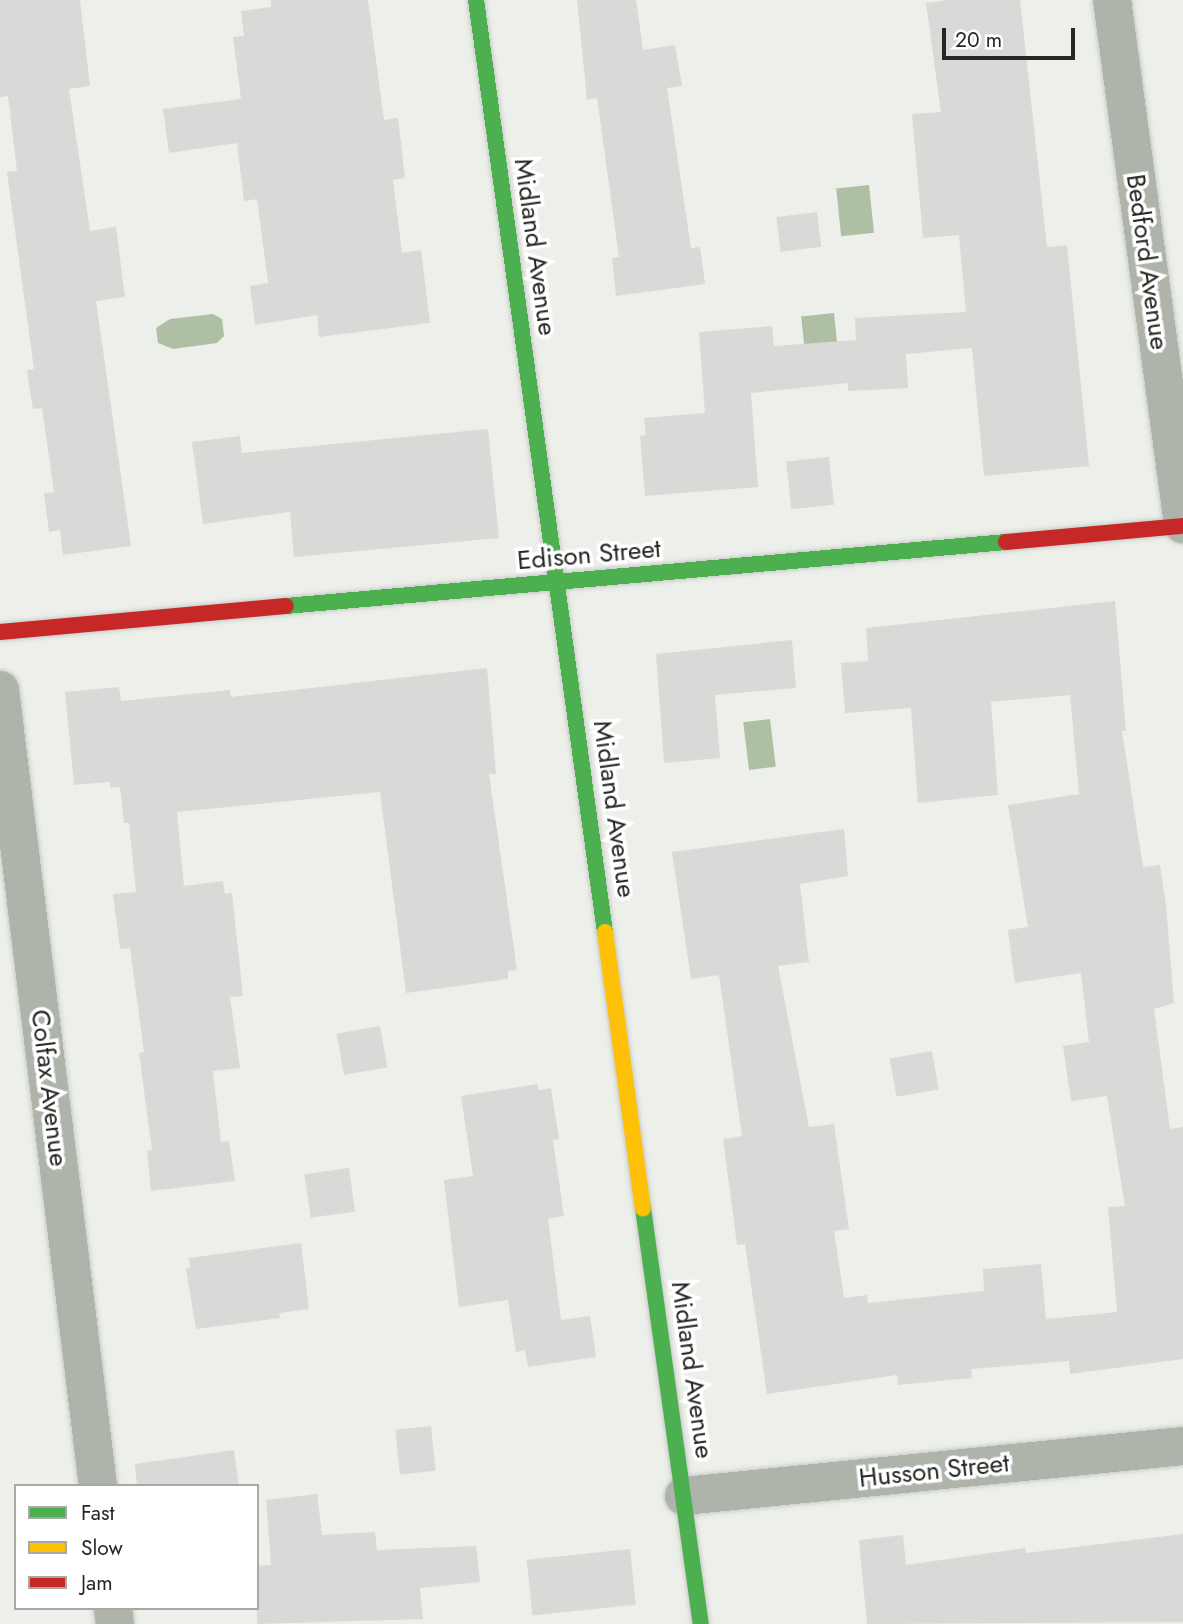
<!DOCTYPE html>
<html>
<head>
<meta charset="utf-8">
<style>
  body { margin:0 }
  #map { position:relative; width:1183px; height:1624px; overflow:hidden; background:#edf0ea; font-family:Jost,sans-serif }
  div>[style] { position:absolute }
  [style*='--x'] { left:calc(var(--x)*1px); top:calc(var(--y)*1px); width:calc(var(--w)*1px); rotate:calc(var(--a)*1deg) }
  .water>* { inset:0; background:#aebfa3; transform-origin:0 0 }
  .building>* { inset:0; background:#d9d9d7; transform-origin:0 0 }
  .roads { filter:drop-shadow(0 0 2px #c9cbc7) drop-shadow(0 0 2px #c9cbc7) }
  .street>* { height:38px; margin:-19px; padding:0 19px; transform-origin:19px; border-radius:19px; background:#afb4aa }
  .fast>* { height:16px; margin:-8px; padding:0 8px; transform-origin:8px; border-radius:8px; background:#4caf50 }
  .slow>* { height:16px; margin:-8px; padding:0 8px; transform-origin:8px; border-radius:8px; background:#ffc107 }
  .jam>* { height:16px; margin:-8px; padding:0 8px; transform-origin:8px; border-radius:8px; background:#c62828 }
  span { translate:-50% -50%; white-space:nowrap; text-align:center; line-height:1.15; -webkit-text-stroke:7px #fff; paint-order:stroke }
  .street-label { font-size:26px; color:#252724 }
  .legend { position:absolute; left:14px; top:1484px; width:245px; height:126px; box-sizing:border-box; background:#fff; border:2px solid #a8a9a7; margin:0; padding:9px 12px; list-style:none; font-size:21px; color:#252724 }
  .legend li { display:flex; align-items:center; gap:14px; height:35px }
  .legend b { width:35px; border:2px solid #a8a9a7 }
  .scale { position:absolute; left:942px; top:28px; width:133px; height:32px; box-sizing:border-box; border:4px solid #252724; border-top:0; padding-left:9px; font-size:21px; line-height:24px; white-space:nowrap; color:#252724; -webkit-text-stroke:5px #fff; paint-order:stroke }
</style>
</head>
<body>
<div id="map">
  <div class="water">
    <div style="left:869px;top:185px;width:48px;height:33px;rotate:84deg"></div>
    <div style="left:834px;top:313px;width:55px;height:33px;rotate:84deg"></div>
    <div style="clip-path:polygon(213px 314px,222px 319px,224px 336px,217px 343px,173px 349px,158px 343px,156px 328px,170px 319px)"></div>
    <div style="left:770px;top:719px;width:48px;height:27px;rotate:83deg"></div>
  </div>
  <div class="building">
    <div style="clip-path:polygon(0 0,80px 0,90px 86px,69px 89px,90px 231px,116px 227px,125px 297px,96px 301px,131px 546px,63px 555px,60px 530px,49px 532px,44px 493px,54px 492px,42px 408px,33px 409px,29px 386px,27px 370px,34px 369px,7px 172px,17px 171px,8px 96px,0 97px)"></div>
    <div style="clip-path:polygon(271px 0,368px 0,384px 120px,398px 118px,405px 178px,393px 180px,402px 253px,421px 250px,430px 323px,319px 337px,317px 315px,255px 325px,250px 286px,268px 283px,257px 199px,244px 201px,237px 143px,169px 153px,163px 109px,241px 99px,233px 37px,244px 36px,241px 11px,271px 7px)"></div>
    <div style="clip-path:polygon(577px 0,636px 0,643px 50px,675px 45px,682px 86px,667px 88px,691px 248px,700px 247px,705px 284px,616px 296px,612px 258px,619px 257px,597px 98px,587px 100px)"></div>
    <div style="clip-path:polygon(949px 0,1020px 0,1047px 247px,1067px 245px,1089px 466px,984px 476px,972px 348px,906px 354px,908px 388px,848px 391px,848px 383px,751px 393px,758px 487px,645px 496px,640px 436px,646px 435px,644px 418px,705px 413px,699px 332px,772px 326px,774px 346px,856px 340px,855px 318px,966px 312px,959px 235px,923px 238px,912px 114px,941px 112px,926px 3px)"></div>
    <div style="left:817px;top:212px;width:35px;height:41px;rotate:83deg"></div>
    <div style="clip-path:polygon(488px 429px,499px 538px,294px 557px,290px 512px,203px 524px,192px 442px,240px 436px,242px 453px)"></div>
    <div style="left:829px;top:457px;width:48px;height:43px;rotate:84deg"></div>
    <div style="clip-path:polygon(1115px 601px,1126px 731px,1122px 731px,1143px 867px,1160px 865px,1166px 905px,1174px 1003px,1154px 1009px,1170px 1129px,1183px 1127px,1183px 1359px,1070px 1374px,1069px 1361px,971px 1369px,972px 1378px,898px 1385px,897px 1375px,767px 1394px,745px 1244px,737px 1245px,723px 1139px,742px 1136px,719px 975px,691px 979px,672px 852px,844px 829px,848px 876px,800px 884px,809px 962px,778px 966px,809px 1127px,834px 1124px,849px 1229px,834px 1231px,844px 1298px,867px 1295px,868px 1303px,984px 1291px,983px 1269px,1041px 1264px,1046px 1319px,1117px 1312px,1108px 1207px,1125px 1206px,1107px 1096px,1071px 1101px,1063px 1046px,1089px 1042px,1081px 973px,1015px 983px,1008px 930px,1028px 927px,1008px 805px,1079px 794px,1070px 695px,991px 702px,998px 795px,918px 803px,911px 708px,845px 713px,841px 663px,868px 661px,866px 628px)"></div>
    <div style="clip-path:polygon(792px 640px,796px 688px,715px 695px,720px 758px,664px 763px,656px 654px)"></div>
    <div style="clip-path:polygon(487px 668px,496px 774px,489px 774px,517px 970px,508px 971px,508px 979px,406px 993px,380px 792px,177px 812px,184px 886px,223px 881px,225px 894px,232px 893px,243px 996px,230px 997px,240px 1068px,213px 1071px,221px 1142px,229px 1141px,235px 1181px,151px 1191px,147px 1151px,152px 1150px,139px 1053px,144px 1052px,130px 948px,120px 949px,113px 894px,136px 892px,129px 823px,124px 823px,120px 787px,110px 788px,110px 782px,74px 785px,65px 692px,119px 687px,121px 701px,230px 690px,231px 697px)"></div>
    <div style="left:380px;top:1026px;width:42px;height:44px;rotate:80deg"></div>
    <div style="left:932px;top:1051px;width:39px;height:43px;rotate:80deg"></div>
    <div style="clip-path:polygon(538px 1084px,538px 1090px,551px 1088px,559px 1139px,553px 1140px,564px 1216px,548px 1219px,561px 1320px,590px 1316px,596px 1357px,528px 1367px,525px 1350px,516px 1352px,508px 1300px,459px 1307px,444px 1180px,473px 1176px,461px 1096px)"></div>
    <div style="left:349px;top:1168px;width:44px;height:45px;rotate:82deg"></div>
    <div style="clip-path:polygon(301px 1243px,309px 1309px,279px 1313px,280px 1318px,196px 1329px,186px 1269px,190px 1268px,189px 1258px)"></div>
    <div style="left:431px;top:1426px;width:45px;height:36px;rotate:84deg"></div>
    <div style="clip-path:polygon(234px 1450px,239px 1486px,137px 1486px,135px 1464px)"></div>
    <div style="clip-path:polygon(317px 1494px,322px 1535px,375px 1532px,377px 1550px,476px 1546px,480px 1582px,420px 1588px,423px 1619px,257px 1624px,257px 1566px,271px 1565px,266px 1500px)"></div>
    <div style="clip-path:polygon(1183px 1534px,1183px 1622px,867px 1624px,859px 1540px,903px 1535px,906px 1565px,1025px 1548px,1026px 1553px)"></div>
    <div style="left:630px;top:1549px;width:56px;height:104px;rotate:84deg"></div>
  </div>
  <div class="roads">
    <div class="street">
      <div style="--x:1112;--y:0;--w:529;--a:82.28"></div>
      <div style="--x:0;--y:690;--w:802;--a:82.98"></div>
      <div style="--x:684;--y:1496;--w:501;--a:-5.72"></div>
      <div style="--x:113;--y:1608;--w:16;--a:83"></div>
    </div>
    <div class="fast">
      <div style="--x:476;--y:0;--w:941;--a:82.12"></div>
      <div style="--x:286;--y:606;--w:723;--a:-5.08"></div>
      <div style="--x:643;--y:1208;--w:420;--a:82.1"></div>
    </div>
    <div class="slow">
      <div style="--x:605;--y:932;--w:279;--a:82.2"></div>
    </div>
    <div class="jam">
      <div style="--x:1006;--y:542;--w:178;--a:-5.2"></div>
      <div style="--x:0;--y:632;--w:287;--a:-5.2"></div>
    </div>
  </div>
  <div class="street-label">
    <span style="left:535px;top:247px;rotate:82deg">Midland Avenue</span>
    <span style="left:1147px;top:262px;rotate:82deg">Bedford Avenue</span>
    <span style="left:589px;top:555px;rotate:-5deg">Edison Street</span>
    <span style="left:614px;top:809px;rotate:82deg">Midland Avenue</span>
    <span style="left:49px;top:1088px;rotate:83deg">Colfax Avenue</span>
    <span style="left:692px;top:1370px;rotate:82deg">Midland Avenue</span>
    <span style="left:934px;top:1471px;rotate:-6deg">Husson Street</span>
  </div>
  <ul class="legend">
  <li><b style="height:9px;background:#4caf50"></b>Fast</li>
  <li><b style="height:9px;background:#ffc107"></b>Slow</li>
  <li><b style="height:9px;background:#c62828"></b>Jam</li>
  </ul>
  <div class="scale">20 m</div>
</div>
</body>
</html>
